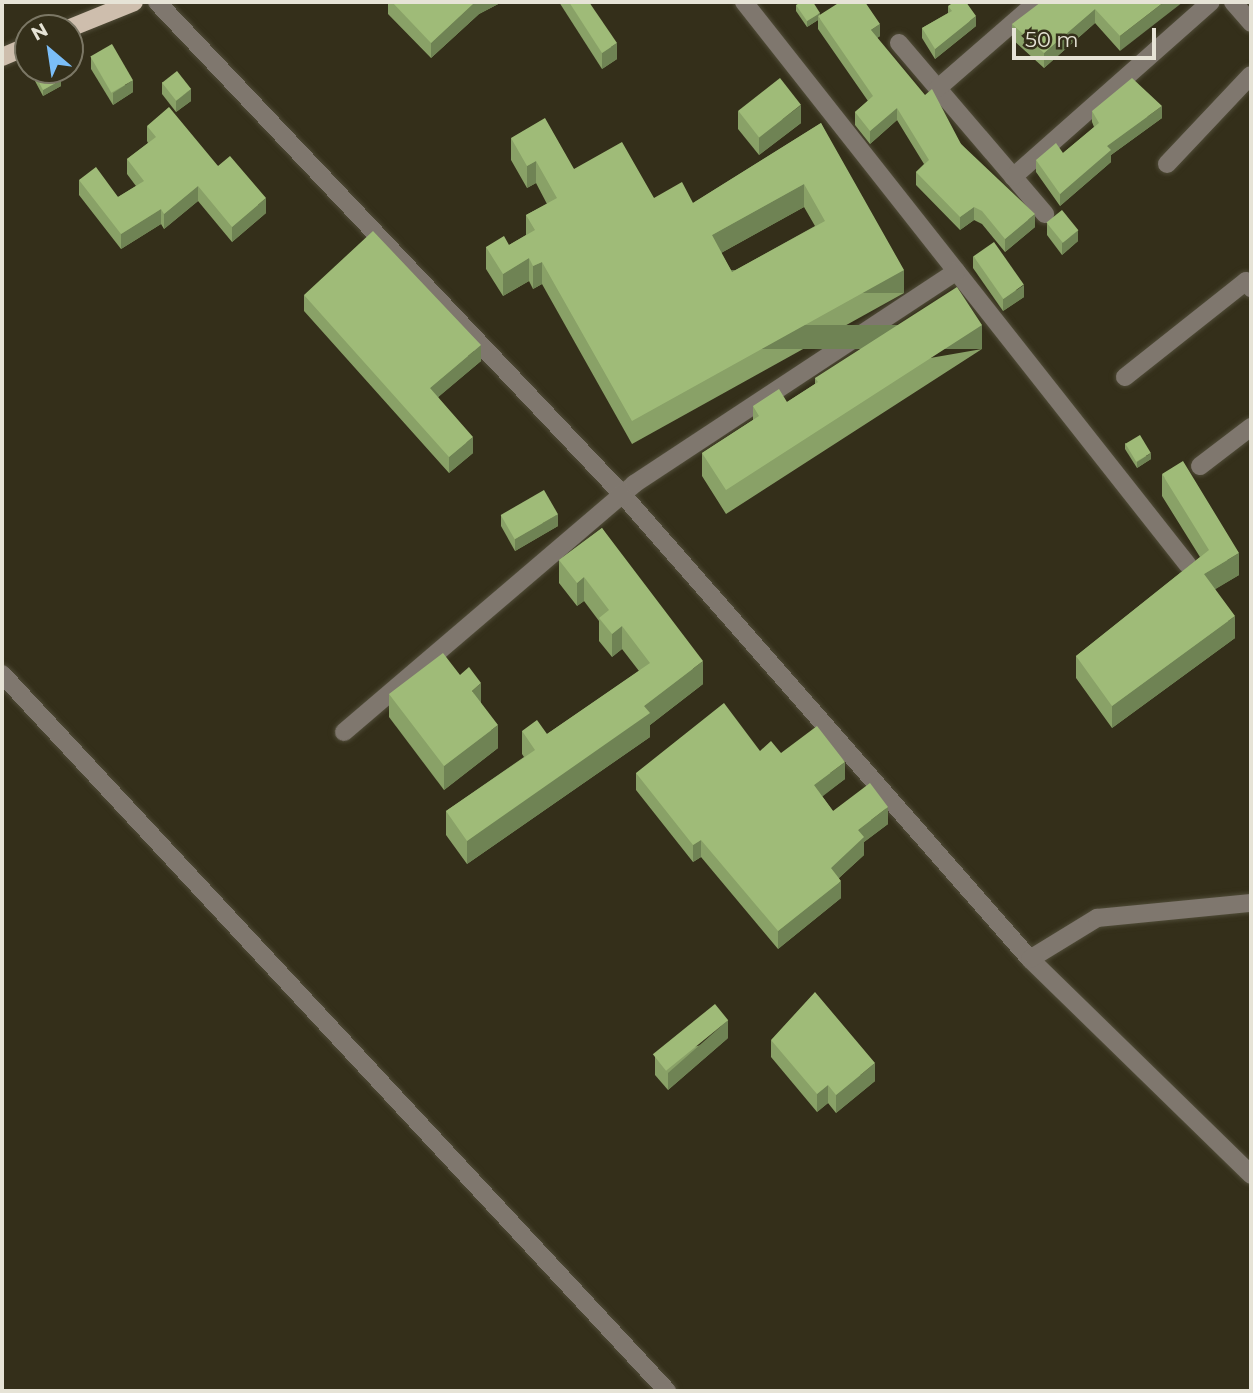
<!DOCTYPE html>
<html>
<head>
<meta charset="utf-8">
<style>
  body { margin:0 }
  #map { position:relative; width:1253px; height:1393px; overflow:hidden; background:#342f1a; font-family:Montserrat,sans-serif }
  div>[style] { position:absolute }
  [style*='--x'] { left:calc(var(--x)*1px); top:calc(var(--y)*1px); width:calc(var(--w)*1px); rotate:calc(var(--a)*1deg) }
  .roads { filter:drop-shadow(0 0 2px #504c38) drop-shadow(0 0 2px #504c38) }
  .minor>* { height:18px; margin:-9px; padding:0 9px; transform-origin:9px; border-radius:9px; background:#7f776e }
  .major>* { height:18px; margin:-9px; padding:0 9px; transform-origin:9px; border-radius:9px; background:#cebead }
  .wall>* { inset:0; background:#89a167 }
  .shaded-wall>* { inset:0; background:#6f8354; transform-origin:0 0 }
  .building>* { inset:0; background:#9fbb78; transform-origin:0 0 }
  span { translate:-50% -50%; white-space:nowrap; text-align:center; line-height:1.15; -webkit-text-stroke:7px #342f1a; paint-order:stroke }
  .frame { position:absolute; inset:0; border:4px solid #e6e3d6; pointer-events:none }
  .north { position:absolute; left:14px; top:14px; width:70px; height:70px; box-sizing:border-box; background:#342f1a; border:2px solid #7b7765; border-radius:50%; rotate:331deg; font-size:19px; font-weight:700; line-height:28px; text-align:center; color:#e6e3d6 }
  .north::after { content:''; display:block; margin:auto; width:24px; height:32px; background:#7bbef8; clip-path:polygon(50% 0,100% 100%,50% 72%,0 100%) }
  .scale { position:absolute; left:1012px; top:28px; width:144px; height:32px; box-sizing:border-box; border:4px solid #e6e3d6; border-top:0; padding-left:9px; font-size:21px; line-height:24px; white-space:nowrap; color:#e6e3d6; -webkit-text-stroke:5px #342f1a; paint-order:stroke }
</style>
</head>
<body>
<div id="map">
  <div class="roads">
    <div class="minor">
      <div style="--x:157;--y:2;--w:677;--a:46.62"></div>
      <div style="--x:622;--y:494;--w:619;--a:48.74"></div>
      <div style="--x:1030;--y:959;--w:309;--a:44.3"></div>
      <div style="--x:744;--y:2;--w:716;--a:51.75"></div>
      <div style="--x:1233;--y:2;--w:28;--a:49"></div>
      <div style="--x:899;--y:43;--w:225;--a:49.5"></div>
      <div style="--x:938;--y:88;--w:131;--a:-41"></div>
      <div style="--x:1167;--y:164;--w:122;--a:-46.7"></div>
      <div style="--x:1013;--y:177;--w:264;--a:-41.5"></div>
      <div style="--x:1125;--y:377;--w:154;--a:-38.4"></div>
      <div style="--x:1246;--y:281;--w:9;--a:54"></div>
      <div style="--x:1200;--y:466;--w:64;--a:-37.4"></div>
      <div style="--x:2;--y:674;--w:978;--a:47.15"></div>
      <div style="--x:344;--y:732;--w:382;--a:-40.5"></div>
      <div style="--x:634;--y:484;--w:386;--a:-33.4"></div>
      <div style="--x:1030;--y:959;--w:79;--a:-31.5"></div>
      <div style="--x:1097;--y:918;--w:155;--a:-5.6"></div>
    </div>
    <div class="major">
      <div style="--x:70;--y:28;--w:69;--a:-22.1"></div>
      <div style="--x:2;--y:57;--w:28;--a:-23"></div>
    </div>
  </div>
  <div class="wall">
    <div style="clip-path:polygon(388px 2px,502px 2px,479px 14px,431px 58px,388px 14px)"></div>
    <div style="clip-path:polygon(559px 2px,589px 2px,617px 59px,602px 69px)"></div>
    <div style="clip-path:polygon(1120px 2px,1120px 51px,1095px 23px,1044px 68px,1012px 39px,1012px 24px)"></div>
    <div style="clip-path:polygon(796px 5px,820px 15px,880px 36px,877px 38px,961px 144px,1035px 227px,1005px 252px,982px 224px,974px 220px,960px 230px,916px 185px,916px 172px,924px 164px,897px 120px,870px 144px,855px 125px,855px 112px,868px 101px,818px 29px,818px 20px,807px 27px,796px 11px)"></div>
    <div style="clip-path:polygon(948px 6px,976px 26px,935px 59px,922px 38px,922px 28px,948px 13px)"></div>
    <div style="clip-path:polygon(91px 57px,133px 92px,113px 105px,91px 69px)"></div>
    <div style="clip-path:polygon(35px 75px,61px 86px,43px 96px,35px 81px)"></div>
    <div style="clip-path:polygon(162px 82px,191px 101px,176px 112px,162px 94px)"></div>
    <div style="clip-path:polygon(738px 111px,801px 123px,759px 155px,738px 129px)"></div>
    <div style="clip-path:polygon(1092px 111px,1162px 118px,1111px 155px,1111px 162px,1060px 206px,1036px 172px,1036px 160px,1063px 153px,1094px 127px,1092px 122px)"></div>
    <div style="clip-path:polygon(evenodd,821px 123px,904px 293px,632px 444px,542px 284px,533px 289px,529px 281px,503px 296px,486px 269px,486px 247px,509px 245px,526px 235px,526px 215px,547px 204px,536px 183px,527px 188px,511px 160px,511px 138px,574px 169px,654px 198px,693px 203px,821px 123px,804px 207px,815px 226px,732px 272px,721px 253px,804px 207px)"></div>
    <div style="clip-path:polygon(147px 126px,218px 166px,266px 213px,232px 242px,198px 201px,164px 229px,161px 224px,121px 249px,79px 195px,79px 180px,118px 197px,136px 186px,127px 174px,127px 159px,148px 143px,147px 141px)"></div>
    <div style="clip-path:polygon(1047px 223px,1078px 241px,1062px 255px,1047px 235px)"></div>
    <div style="clip-path:polygon(973px 256px,1024px 297px,1003px 311px,973px 268px)"></div>
    <div style="clip-path:polygon(304px 295px,481px 361px,438px 397px,473px 453px,449px 473px,304px 311px)"></div>
    <div style="clip-path:polygon(982px 349px,726px 514px,702px 476px,702px 453px,753px 420px,753px 406px,787px 402px,815px 384px,815px 378px)"></div>
    <div style="clip-path:polygon(1125px 443px,1151px 459px,1137px 468px,1125px 449px)"></div>
    <div style="clip-path:polygon(1162px 474px,1239px 575px,1215px 589px,1235px 638px,1112px 728px,1076px 678px,1076px 656px,1200px 557px,1162px 496px)"></div>
    <div style="clip-path:polygon(501px 515px,558px 526px,515px 551px,501px 526px)"></div>
    <div style="clip-path:polygon(602px 528px,703px 684px,650px 725px,650px 737px,467px 864px,446px 835px,446px 811px,524px 757px,522px 754px,522px 731px,547px 734px,639px 671px,622px 649px,612px 657px,599px 641px,599px 621px,584px 601px,577px 606px,559px 583px,559px 560px)"></div>
    <div style="clip-path:polygon(389px 694px,481px 703px,498px 748px,444px 790px,389px 717px)"></div>
    <div style="clip-path:polygon(760px 751px,781px 753px,845px 779px,822px 796px,833px 811px,888px 824px,864px 842px,864px 855px,839px 878px,841px 898px,778px 949px,701px 857px,693px 862px,636px 790px,636px 773px)"></div>
    <div style="clip-path:polygon(728px 1038px,668px 1090px,655px 1075px,655px 1057px)"></div>
    <div style="clip-path:polygon(771px 1040px,875px 1081px,836px 1113px,828px 1103px,817px 1112px,771px 1057px)"></div>
  </div>
  <div class="shaded-wall">
    <div style="clip-path:polygon(475px 2px,502px 2px,479px 14px,431px 58px,431px 43px)"></div>
    <div style="clip-path:polygon(1164px 2px,1183px 2px,1120px 51px,1120px 36px)"></div>
    <div style="clip-path:polygon(1095px 9px,1095px 23px,1044px 68px,1044px 53px)"></div>
    <div style="clip-path:polygon(820px 13px,820px 19px,818px 16px,818px 20px,807px 27px,807px 21px)"></div>
    <div style="clip-path:polygon(976px 16px,976px 26px,935px 59px,935px 49px)"></div>
    <div style="clip-path:polygon(880px 24px,880px 36px,871px 42px,871px 30px)"></div>
    <div style="clip-path:polygon(617px 43px,617px 59px,602px 69px,602px 53px)"></div>
    <div style="clip-path:polygon(61px 80px,61px 86px,43px 96px,43px 90px)"></div>
    <div style="clip-path:polygon(133px 80px,133px 92px,113px 105px,113px 93px)"></div>
    <div style="clip-path:polygon(191px 89px,191px 101px,176px 112px,176px 100px)"></div>
    <div style="clip-path:polygon(801px 105px,801px 123px,759px 155px,759px 137px)"></div>
    <div style="clip-path:polygon(1162px 106px,1162px 118px,1111px 155px,1111px 162px,1060px 206px,1060px 194px,1107px 146px)"></div>
    <div style="clip-path:polygon(897px 108px,897px 120px,870px 144px,870px 131px)"></div>
    <div style="clip-path:polygon(536px 161px,536px 183px,527px 188px,527px 166px)"></div>
    <div style="clip-path:polygon(804px 184px,804px 207px,712px 258px,712px 235px)"></div>
    <div style="clip-path:polygon(198px 186px,198px 201px,164px 229px,164px 214px)"></div>
    <div style="clip-path:polygon(266px 198px,266px 213px,232px 242px,232px 227px)"></div>
    <div style="clip-path:polygon(974px 207px,974px 220px,960px 230px,960px 217px)"></div>
    <div style="clip-path:polygon(161px 209px,161px 224px,121px 249px,121px 234px)"></div>
    <div style="clip-path:polygon(1035px 214px,1035px 227px,1005px 252px,1005px 239px)"></div>
    <div style="clip-path:polygon(1078px 230px,1078px 241px,1062px 255px,1062px 243px)"></div>
    <div style="clip-path:polygon(529px 258px,529px 281px,503px 296px,503px 274px)"></div>
    <div style="clip-path:polygon(542px 262px,542px 284px,533px 289px,533px 266px)"></div>
    <div style="left:904px;top:270px;width:23px;height:311px;rotate:90deg"></div>
    <div style="clip-path:polygon(1024px 285px,1024px 297px,1003px 311px,1003px 299px)"></div>
    <div style="left:982px;top:325px;width:24px;height:305px;rotate:90deg"></div>
    <div style="clip-path:polygon(481px 345px,481px 361px,430px 404px,430px 388px)"></div>
    <div style="clip-path:polygon(473px 437px,473px 453px,449px 473px,449px 457px)"></div>
    <div style="clip-path:polygon(1151px 453px,1151px 459px,1137px 468px,1137px 462px)"></div>
    <div style="clip-path:polygon(558px 514px,558px 526px,515px 551px,515px 539px)"></div>
    <div style="clip-path:polygon(1239px 553px,1239px 575px,1204px 596px,1204px 574px)"></div>
    <div style="clip-path:polygon(584px 577px,584px 601px,577px 606px,577px 583px)"></div>
    <div style="clip-path:polygon(1235px 616px,1235px 638px,1112px 728px,1112px 706px)"></div>
    <div style="clip-path:polygon(622px 626px,622px 649px,612px 657px,612px 634px)"></div>
    <div style="clip-path:polygon(703px 661px,703px 684px,650px 725px,650px 737px,467px 864px,467px 841px)"></div>
    <div style="clip-path:polygon(481px 683px,481px 707px,472px 691px)"></div>
    <div style="clip-path:polygon(498px 725px,498px 748px,444px 790px,444px 766px)"></div>
    <div style="clip-path:polygon(845px 762px,845px 779px,814px 803px,814px 785px)"></div>
    <div style="clip-path:polygon(888px 807px,888px 824px,864px 842px,864px 855px,831px 885px,831px 868px,858px 830px)"></div>
    <div style="clip-path:polygon(701px 840px,701px 857px,693px 862px,693px 845px)"></div>
    <div style="clip-path:polygon(841px 881px,841px 898px,778px 949px,778px 931px)"></div>
    <div style="clip-path:polygon(728px 1020px,728px 1038px,668px 1090px,668px 1073px)"></div>
    <div style="clip-path:polygon(875px 1063px,875px 1081px,836px 1113px,836px 1095px)"></div>
    <div style="clip-path:polygon(828px 1085px,828px 1103px,817px 1112px,817px 1094px)"></div>
  </div>
  <div class="building">
    <div style="clip-path:polygon(392px 2px,475px 2px,431px 43px)"></div>
    <div style="clip-path:polygon(569px 2px,589px 2px,617px 43px,602px 53px)"></div>
    <div style="clip-path:polygon(801px 2px,813px 2px,820px 13px,807px 21px,796px 5px)"></div>
    <div style="clip-path:polygon(840px 2px,865px 2px,880px 24px,871px 30px,925px 95px,932px 89px,961px 144px,1035px 214px,1005px 239px,982px 211px,974px 207px,960px 217px,916px 172px,929px 160px,897px 108px,870px 131px,855px 112px,873px 96px,818px 16px)"></div>
    <div style="clip-path:polygon(954px 2px,966px 2px,976px 16px,935px 49px,922px 28px,952px 11px,948px 6px)"></div>
    <div style="clip-path:polygon(1041px 2px,1164px 2px,1120px 36px,1095px 9px,1044px 53px,1012px 24px)"></div>
    <div style="left:112px;top:44px;width:42px;height:25px;rotate:60deg"></div>
    <div style="clip-path:polygon(44px 70px,56px 70px,61px 80px,43px 90px,35px 75px)"></div>
    <div style="left:177px;top:71px;width:23px;height:19px;rotate:52deg"></div>
    <div style="left:780px;top:78px;width:34px;height:53px;rotate:52deg"></div>
    <div style="clip-path:polygon(1132px 78px,1162px 106px,1107px 146px,1111px 150px,1060px 194px,1036px 160px,1056px 143px,1063px 153px,1099px 123px,1092px 111px)"></div>
    <div style="clip-path:polygon(169px 107px,218px 166px,230px 156px,266px 198px,232px 227px,198px 186px,164px 214px,161px 209px,121px 234px,79px 180px,96px 167px,118px 197px,144px 181px,127px 159px,156px 137px,147px 126px)"></div>
    <div style="clip-path:polygon(evenodd,545px 118px,574px 169px,622px 142px,654px 198px,682px 182px,693px 203px,821px 123px,904px 270px,632px 421px,542px 262px,533px 266px,529px 258px,503px 274px,486px 247px,504px 236px,509px 245px,535px 230px,526px 215px,557px 198px,536px 161px,527px 166px,511px 138px,545px 118px,804px 184px,825px 221px,732px 272px,712px 235px,804px 184px)"></div>
    <div style="left:1062px;top:210px;width:26px;height:20px;rotate:51deg"></div>
    <div style="clip-path:polygon(373px 231px,481px 345px,430px 388px,473px 437px,449px 457px,304px 295px)"></div>
    <div style="left:994px;top:242px;width:52px;height:25px;rotate:55deg"></div>
    <div style="clip-path:polygon(957px 287px,982px 325px,726px 490px,702px 453px,759px 416px,753px 406px,779px 389px,787px 402px,818px 382px,815px 378px)"></div>
    <div style="left:1140px;top:435px;width:21px;height:17px;rotate:59deg"></div>
    <div style="clip-path:polygon(1183px 461px,1239px 553px,1204px 574px,1235px 616px,1112px 706px,1076px 656px,1209px 550px,1162px 474px)"></div>
    <div style="left:544px;top:490px;width:28px;height:50px;rotate:60deg"></div>
    <div style="clip-path:polygon(602px 528px,703px 661px,644px 706px,650px 713px,467px 841px,446px 811px,535px 750px,522px 731px,537px 720px,547px 734px,650px 663px,622px 626px,612px 634px,599px 618px,609px 610px,584px 577px,577px 583px,559px 560px)"></div>
    <div style="clip-path:polygon(443px 653px,460px 675px,469px 667px,481px 683px,472px 691px,498px 725px,444px 766px,389px 694px)"></div>
    <div style="clip-path:polygon(724px 703px,760px 751px,771px 741px,781px 753px,817px 726px,845px 762px,814px 785px,833px 811px,870px 783px,888px 807px,858px 830px,864px 837px,831px 868px,841px 881px,778px 931px,701px 840px,693px 845px,636px 773px)"></div>
    <div style="clip-path:polygon(815px 992px,875px 1063px,836px 1095px,828px 1085px,817px 1094px,771px 1040px)"></div>
    <div style="left:715px;top:1004px;width:21px;height:80px;rotate:51deg"></div>
  </div>
  <div class="frame"></div>
  <div class="north">N</div>
  <div class="scale">50 m</div>
</div>
</body>
</html>
